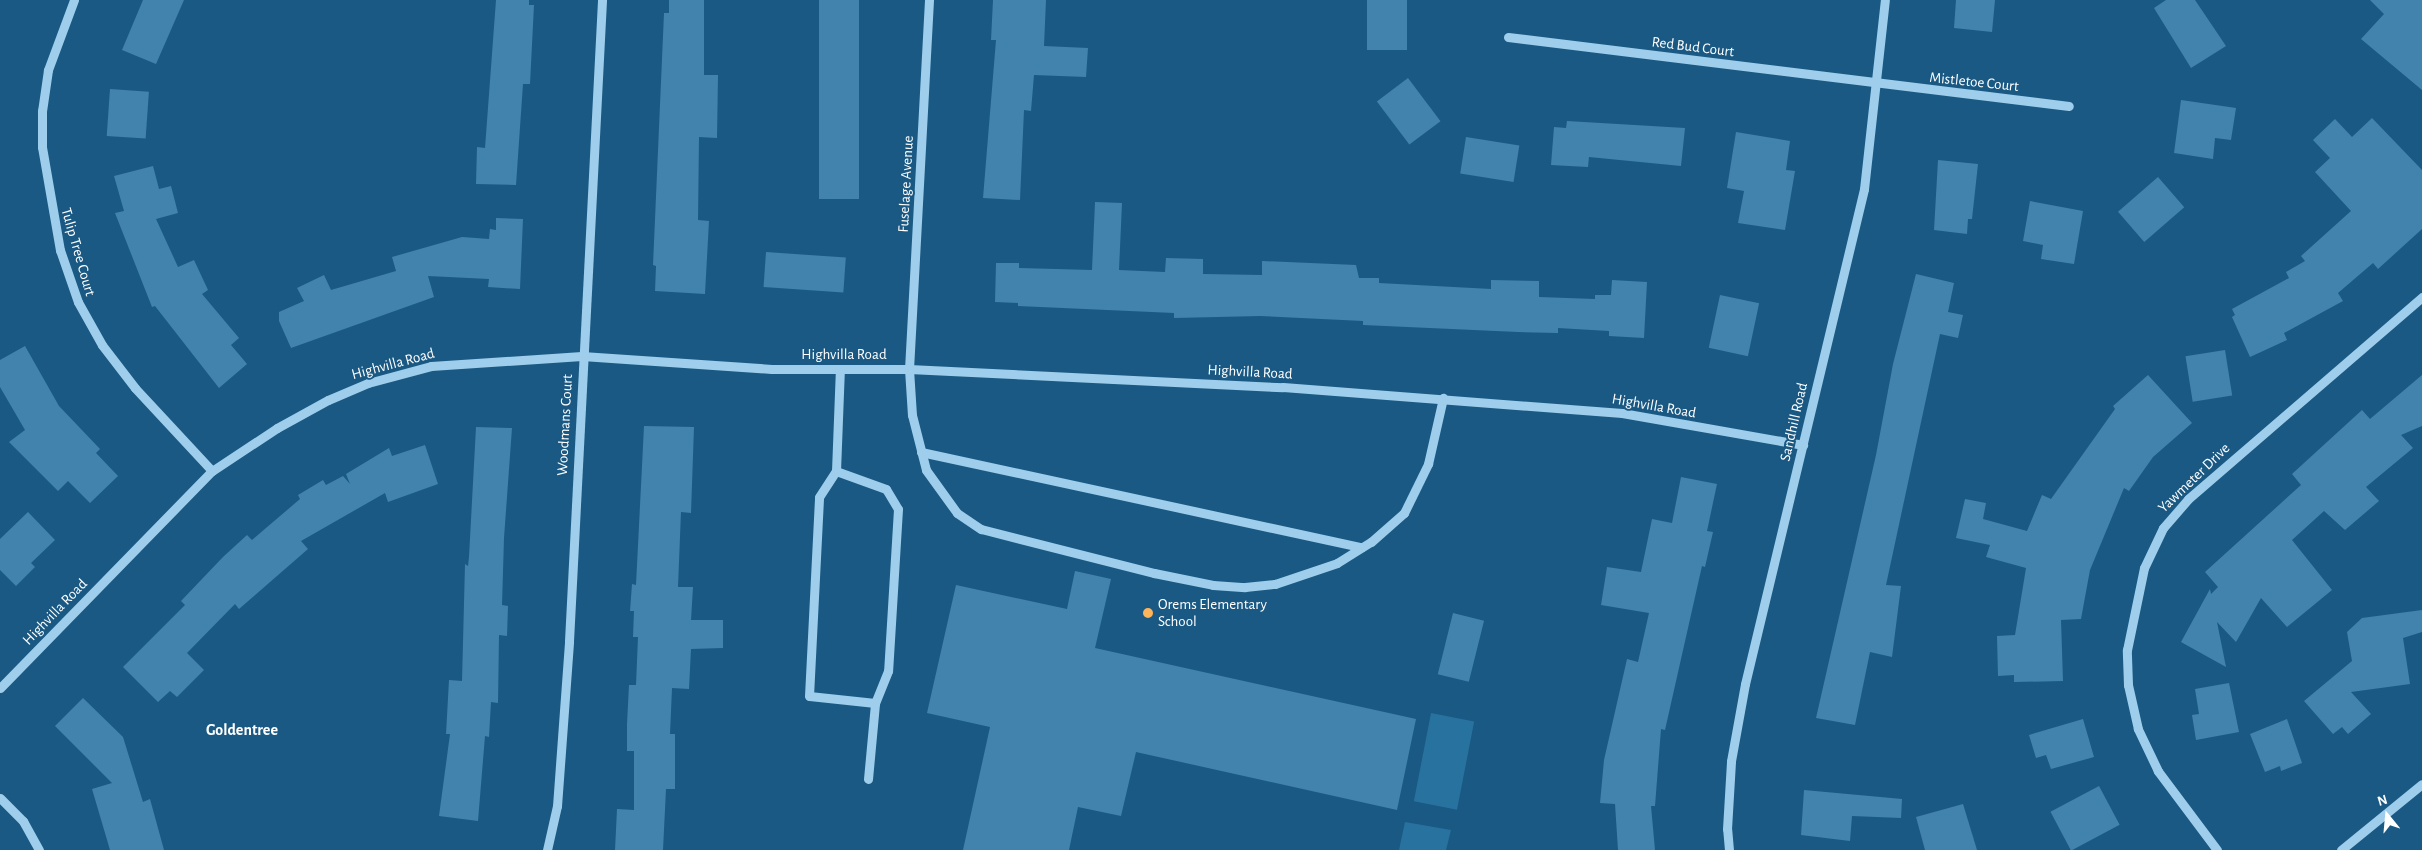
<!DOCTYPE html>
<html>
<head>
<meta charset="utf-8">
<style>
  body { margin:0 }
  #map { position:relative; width:2422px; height:850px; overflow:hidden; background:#1a5983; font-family:"Alegreya Sans",sans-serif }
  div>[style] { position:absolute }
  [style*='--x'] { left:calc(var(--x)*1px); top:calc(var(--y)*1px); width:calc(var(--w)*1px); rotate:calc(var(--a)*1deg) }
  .green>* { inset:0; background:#2872a0; transform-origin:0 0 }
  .building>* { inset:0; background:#4283ad; transform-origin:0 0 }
  .minor>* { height:9px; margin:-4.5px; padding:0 4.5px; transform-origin:4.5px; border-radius:4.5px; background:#9eceeb }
  .dots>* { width:14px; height:14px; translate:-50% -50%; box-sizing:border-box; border:2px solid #1a5983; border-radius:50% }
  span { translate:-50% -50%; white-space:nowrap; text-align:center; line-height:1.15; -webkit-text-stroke:4px #1a5983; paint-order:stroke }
  .street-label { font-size:15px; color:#fff }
  .poi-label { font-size:15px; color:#fff }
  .left { translate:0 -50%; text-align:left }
  .neighbourhood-label { font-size:16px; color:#fff; font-weight:700 }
  .north { position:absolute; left:2362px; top:790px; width:50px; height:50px; -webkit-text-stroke:4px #1a5983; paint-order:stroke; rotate:343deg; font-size:14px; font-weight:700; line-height:20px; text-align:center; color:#fff }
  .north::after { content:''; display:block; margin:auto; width:18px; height:22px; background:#fff; clip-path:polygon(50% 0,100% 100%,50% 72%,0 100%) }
</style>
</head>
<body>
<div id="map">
  <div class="green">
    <div style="left:1431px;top:713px;width:44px;height:90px;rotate:11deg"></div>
    <div style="clip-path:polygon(1405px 822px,1451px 830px,1446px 850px,1399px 850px)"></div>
  </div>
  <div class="building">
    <div style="clip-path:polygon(143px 0,184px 0,156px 64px,122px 50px)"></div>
    <div style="clip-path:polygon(496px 0,529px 0,529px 5px,534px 5px,530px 84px,523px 84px,516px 185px,476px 184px,477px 147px,485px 148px)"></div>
    <div style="clip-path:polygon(669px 0,704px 0,704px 75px,718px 75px,717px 138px,699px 137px,698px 220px,709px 221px,705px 294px,655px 291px,656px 266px,653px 265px,664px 13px,669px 13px)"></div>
    <div style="left:819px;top:0;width:40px;height:199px"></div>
    <div style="clip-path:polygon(993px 0,1046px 0,1044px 46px,1088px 48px,1086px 77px,1034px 75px,1031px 111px,1024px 110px,1020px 200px,983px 198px,996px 40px,991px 40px)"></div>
    <div style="left:1367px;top:0;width:40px;height:50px"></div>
    <div style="clip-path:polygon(1956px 0,1995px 0,1992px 32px,1954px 28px)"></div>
    <div style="clip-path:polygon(2166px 0,2195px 0,2226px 46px,2191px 68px,2154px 8px)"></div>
    <div style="clip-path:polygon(2370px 0,2422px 0,2422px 90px,2361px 39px,2384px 14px)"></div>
    <div style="left:1408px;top:78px;width:54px;height:39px;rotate:53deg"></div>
    <div style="left:110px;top:89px;width:39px;height:47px;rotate:4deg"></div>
    <div style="clip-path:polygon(2181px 100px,2236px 108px,2231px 140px,2215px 138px,2213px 159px,2174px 153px)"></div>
    <div style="clip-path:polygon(2372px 118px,2422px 170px,2422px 229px,2378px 269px,2373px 263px,2338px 293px,2343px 301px,2284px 333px,2287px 340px,2250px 357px,2232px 317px,2235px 315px,2232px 309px,2289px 278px,2286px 272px,2305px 261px,2301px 256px,2351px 211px,2315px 172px,2330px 158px,2313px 140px,2335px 119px,2352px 137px)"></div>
    <div style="clip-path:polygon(1567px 121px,1685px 128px,1681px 166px,1589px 157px,1588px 167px,1551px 165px,1554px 127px,1566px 128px)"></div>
    <div style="clip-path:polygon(1736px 132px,1790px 141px,1786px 170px,1795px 171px,1785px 230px,1738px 223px,1744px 191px,1727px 188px)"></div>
    <div style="left:1466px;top:137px;width:54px;height:37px;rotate:9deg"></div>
    <div style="clip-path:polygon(1938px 160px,1978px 164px,1972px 219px,1968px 219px,1967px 234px,1934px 230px)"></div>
    <div style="clip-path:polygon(153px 166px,159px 189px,171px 186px,178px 213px,156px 219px,178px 267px,194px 260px,208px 290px,202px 294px,239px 338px,231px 345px,247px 364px,219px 388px,155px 306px,152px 307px,115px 213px,124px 211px,114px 176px)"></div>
    <div style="left:2158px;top:177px;width:40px;height:53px;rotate:49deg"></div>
    <div style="clip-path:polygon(2030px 201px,2083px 211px,2074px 264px,2041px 259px,2043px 245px,2023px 241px)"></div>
    <div style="clip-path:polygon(1095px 202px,1122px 203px,1119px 270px,1165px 272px,1166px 258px,1203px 259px,1203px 274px,1262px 275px,1262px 261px,1356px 265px,1359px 278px,1379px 278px,1379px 283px,1491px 289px,1491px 280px,1539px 281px,1539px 297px,1595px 299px,1595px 295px,1611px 295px,1612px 280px,1647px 282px,1644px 338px,1609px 336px,1609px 331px,1558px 328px,1558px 333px,1518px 332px,1363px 325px,1363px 321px,1260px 316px,1174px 318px,1174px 313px,1018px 306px,1018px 303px,995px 302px,996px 263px,1019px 263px,1019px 268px,1092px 270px)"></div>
    <div style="clip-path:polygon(496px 218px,523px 219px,520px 289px,488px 287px,489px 279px,428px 276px,434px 297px,291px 348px,279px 321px,279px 312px,304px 301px,297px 288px,324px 275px,331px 290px,396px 271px,392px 257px,462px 237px,489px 239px,490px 229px,496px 230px)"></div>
    <div style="left:766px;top:252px;width:80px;height:35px;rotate:4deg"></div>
    <div style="clip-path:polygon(1916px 274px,1954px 283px,1948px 312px,1963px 315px,1958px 338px,1940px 334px,1886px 585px,1901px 586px,1892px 657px,1870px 652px,1855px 725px,1816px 718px,1876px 455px,1893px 364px)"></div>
    <div style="left:1720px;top:295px;width:40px;height:54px;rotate:12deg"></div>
    <div style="clip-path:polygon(25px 346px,59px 406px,100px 449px,96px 453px,118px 476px,90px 503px,68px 481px,58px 491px,9px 442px,25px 430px,0 387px,0 360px)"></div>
    <div style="left:2225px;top:350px;width:46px;height:40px;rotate:81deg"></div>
    <div style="clip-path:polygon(2148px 375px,2192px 423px,2153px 457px,2129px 491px,2124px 488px,2090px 570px,2081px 619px,2061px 620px,2063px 681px,2014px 682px,2014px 675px,1998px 676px,1997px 636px,2015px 635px,2026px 568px,1986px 557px,1990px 545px,1956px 538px,1965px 499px,1986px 503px,1983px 519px,2027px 531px,2042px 495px,2051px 499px,2115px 409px,2113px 406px)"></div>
    <div style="clip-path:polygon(2422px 375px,2422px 426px,2401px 435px,2413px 448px,2366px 487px,2379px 501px,2345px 530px,2324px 511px,2292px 540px,2332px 590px,2287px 627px,2261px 598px,2236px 642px,2217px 622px,2226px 667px,2181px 642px,2210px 589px,2211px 594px,2218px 587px,2205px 572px,2301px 485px,2292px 474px,2362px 410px,2370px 419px)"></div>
    <div style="clip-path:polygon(644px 426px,694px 427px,691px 513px,681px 512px,678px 587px,693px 587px,691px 620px,723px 620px,723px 648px,691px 649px,689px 689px,672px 688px,670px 734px,675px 734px,675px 789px,666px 789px,663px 850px,615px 850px,617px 809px,634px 810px,634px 751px,627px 751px,627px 724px,629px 685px,636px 685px,638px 637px,633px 637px,634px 611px,630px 611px,632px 584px,636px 585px)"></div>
    <div style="clip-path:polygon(476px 427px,512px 428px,504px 538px,502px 605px,508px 606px,507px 636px,499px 635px,498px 703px,491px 702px,489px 737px,485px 736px,478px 821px,439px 816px,450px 734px,446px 734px,449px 680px,462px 681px,465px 564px,468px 566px,469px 557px)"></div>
    <div style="clip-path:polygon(425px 445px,438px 484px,388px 502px,385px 493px,301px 541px,308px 549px,239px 609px,235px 604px,187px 653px,204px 670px,177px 697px,170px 691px,158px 702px,123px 667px,185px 605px,181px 601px,223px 557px,247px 535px,252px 540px,300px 499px,298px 495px,323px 480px,326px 485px,343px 476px,350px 484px,346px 474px,389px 448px,392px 456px)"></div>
    <div style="clip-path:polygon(1681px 477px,1717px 484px,1707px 531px,1713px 532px,1705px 567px,1702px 566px,1665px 730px,1661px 729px,1655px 806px,1651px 806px,1655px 850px,1618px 850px,1615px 804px,1600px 803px,1604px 760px,1627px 659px,1638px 662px,1649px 613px,1601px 605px,1607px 567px,1641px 572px,1652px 519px,1672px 523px)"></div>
    <div style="clip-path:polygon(28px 512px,55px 540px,31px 563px,35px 567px,16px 586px,0 570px,0 539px)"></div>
    <div style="clip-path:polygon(1075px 571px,1111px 579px,1095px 648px,1416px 719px,1397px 810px,1136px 752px,1121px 816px,1078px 807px,1069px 850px,963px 850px,990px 727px,927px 713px,956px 585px,1067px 609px)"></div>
    <div style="clip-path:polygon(2422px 610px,2422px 632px,2403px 638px,2410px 684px,2351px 692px,2371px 714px,2348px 734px,2342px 727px,2333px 734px,2304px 701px,2352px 661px,2347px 632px,2362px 618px)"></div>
    <div style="left:1453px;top:613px;width:32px;height:63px;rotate:14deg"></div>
    <div style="clip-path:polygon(2229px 683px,2239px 732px,2196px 740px,2192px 715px,2199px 714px,2195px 689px)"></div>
    <div style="clip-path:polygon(83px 698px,123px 737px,143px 802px,150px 799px,164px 850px,110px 850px,92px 789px,112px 783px,55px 726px)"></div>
    <div style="clip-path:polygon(2083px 719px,2094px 757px,2051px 769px,2046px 755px,2036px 758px,2029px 735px)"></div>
    <div style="clip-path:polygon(2287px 719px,2302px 763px,2281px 771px,2280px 766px,2265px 772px,2250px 734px)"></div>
    <div style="left:2099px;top:786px;width:44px;height:55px;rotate:62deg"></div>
    <div style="clip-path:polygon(1804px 790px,1902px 799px,1901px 818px,1852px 816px,1850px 841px,1801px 835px)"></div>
    <div style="clip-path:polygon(1963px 804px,1977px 850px,1925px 850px,1916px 817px)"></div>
  </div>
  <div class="minor">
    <div style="--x:74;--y:0;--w:75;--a:110.4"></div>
    <div style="--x:48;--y:70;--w:41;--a:98.3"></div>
    <div style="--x:42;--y:111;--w:36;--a:90"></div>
    <div style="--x:42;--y:147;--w:105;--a:80.1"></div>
    <div style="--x:60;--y:250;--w:55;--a:70.9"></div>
    <div style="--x:78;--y:302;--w:49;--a:60.8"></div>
    <div style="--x:102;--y:345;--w:54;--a:52.5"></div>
    <div style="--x:135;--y:388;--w:113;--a:47.1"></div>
    <div style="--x:929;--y:0;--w:370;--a:93.1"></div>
    <div style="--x:909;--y:369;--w:46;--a:86.3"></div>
    <div style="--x:912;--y:415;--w:57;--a:75.7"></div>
    <div style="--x:926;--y:470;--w:53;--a:54.2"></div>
    <div style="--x:957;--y:513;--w:29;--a:34"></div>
    <div style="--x:981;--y:529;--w:179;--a:14.3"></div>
    <div style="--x:1154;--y:573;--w:60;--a:11.5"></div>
    <div style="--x:1213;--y:585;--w:32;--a:4"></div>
    <div style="--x:1245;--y:587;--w:30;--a:-6"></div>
    <div style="--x:1275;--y:584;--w:65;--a:-18.7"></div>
    <div style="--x:1337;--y:563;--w:40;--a:-32"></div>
    <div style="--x:1371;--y:542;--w:44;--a:-41.3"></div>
    <div style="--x:1404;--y:513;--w:55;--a:-63.9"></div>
    <div style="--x:1428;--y:464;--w:68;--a:-77.2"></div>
    <div style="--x:1508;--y:37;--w:565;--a:7.01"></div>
    <div style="--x:921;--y:452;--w:451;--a:12.2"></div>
    <div style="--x:836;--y:471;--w:53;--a:19.8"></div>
    <div style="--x:886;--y:489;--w:23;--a:59"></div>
    <div style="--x:898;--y:509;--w:162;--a:93.5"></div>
    <div style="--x:888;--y:671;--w:35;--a:112"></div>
    <div style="--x:875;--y:703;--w:66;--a:-173.9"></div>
    <div style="--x:809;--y:696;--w:199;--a:-87.1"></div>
    <div style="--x:819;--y:497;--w:31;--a:-57"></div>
    <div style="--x:836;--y:471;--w:102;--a:-87.8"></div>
    <div style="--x:0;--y:688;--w:303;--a:-45.7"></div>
    <div style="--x:212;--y:471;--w:78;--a:-33.5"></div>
    <div style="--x:277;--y:428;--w:58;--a:-28.8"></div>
    <div style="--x:328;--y:400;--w:43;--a:-23"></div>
    <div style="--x:368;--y:383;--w:65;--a:-15.1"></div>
    <div style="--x:431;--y:366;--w:151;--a:-3.8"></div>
    <div style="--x:582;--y:356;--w:190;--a:3.9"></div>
    <div style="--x:772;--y:369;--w:137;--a:0"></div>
    <div style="--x:909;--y:369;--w:374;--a:2.8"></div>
    <div style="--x:1283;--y:387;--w:340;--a:4.4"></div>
    <div style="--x:1622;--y:413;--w:184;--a:10"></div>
    <div style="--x:868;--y:779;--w:76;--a:-84.7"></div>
    <div style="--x:0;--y:798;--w:33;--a:45"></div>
    <div style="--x:23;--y:821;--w:33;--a:61"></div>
    <div style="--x:547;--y:850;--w:45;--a:-77.2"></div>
    <div style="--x:557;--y:806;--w:165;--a:-85.8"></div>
    <div style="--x:569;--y:641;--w:642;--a:-87.05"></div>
    <div style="--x:1729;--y:850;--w:21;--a:-95"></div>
    <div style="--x:1727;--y:829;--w:68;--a:-86.6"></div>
    <div style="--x:1731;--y:761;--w:78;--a:-79.7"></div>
    <div style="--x:1745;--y:684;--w:509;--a:-76.48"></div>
    <div style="--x:1864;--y:189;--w:190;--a:-83.7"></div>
    <div style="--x:2217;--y:850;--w:99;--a:-126.8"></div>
    <div style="--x:2158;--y:771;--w:47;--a:-115.5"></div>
    <div style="--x:2138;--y:729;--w:45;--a:-102.8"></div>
    <div style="--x:2128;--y:685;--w:35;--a:-92"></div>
    <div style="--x:2127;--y:650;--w:84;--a:-78.3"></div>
    <div style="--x:2144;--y:568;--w:44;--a:-64.6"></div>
    <div style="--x:2163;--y:528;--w:38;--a:-49"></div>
    <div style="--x:2188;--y:499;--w:309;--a:-40.8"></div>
    <div style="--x:2341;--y:850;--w:104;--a:-39.2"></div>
  </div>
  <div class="dots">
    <div style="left:1148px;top:613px;background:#feb45a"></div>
  </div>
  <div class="street-label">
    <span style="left:1693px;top:47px;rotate:7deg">Red Bud Court</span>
    <span style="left:1974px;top:82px;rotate:6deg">Mistletoe Court</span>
    <span style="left:906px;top:184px;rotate:-87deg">Fuselage Avenue</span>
    <span style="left:78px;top:252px;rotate:74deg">Tulip Tree Court</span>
    <span style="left:844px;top:355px">Highvilla Road</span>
    <span style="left:393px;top:364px;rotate:-15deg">Highvilla Road</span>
    <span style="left:1250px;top:372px;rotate:3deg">Highvilla Road</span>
    <span style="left:1654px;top:406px;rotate:10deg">Highvilla Road</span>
    <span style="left:1794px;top:422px;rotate:-77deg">Sandhill Road</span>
    <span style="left:565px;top:425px;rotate:-87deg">Woodmans Court</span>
    <span style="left:2194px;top:478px;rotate:-44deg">Yawmeter Drive</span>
    <span style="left:55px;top:612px;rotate:-46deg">Highvilla Road</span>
  </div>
  <div class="poi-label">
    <span class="left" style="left:1158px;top:613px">Orems Elementary<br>School</span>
  </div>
  <div class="neighbourhood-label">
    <span style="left:242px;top:730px">Goldentree</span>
  </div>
  <div class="north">N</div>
</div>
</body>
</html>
